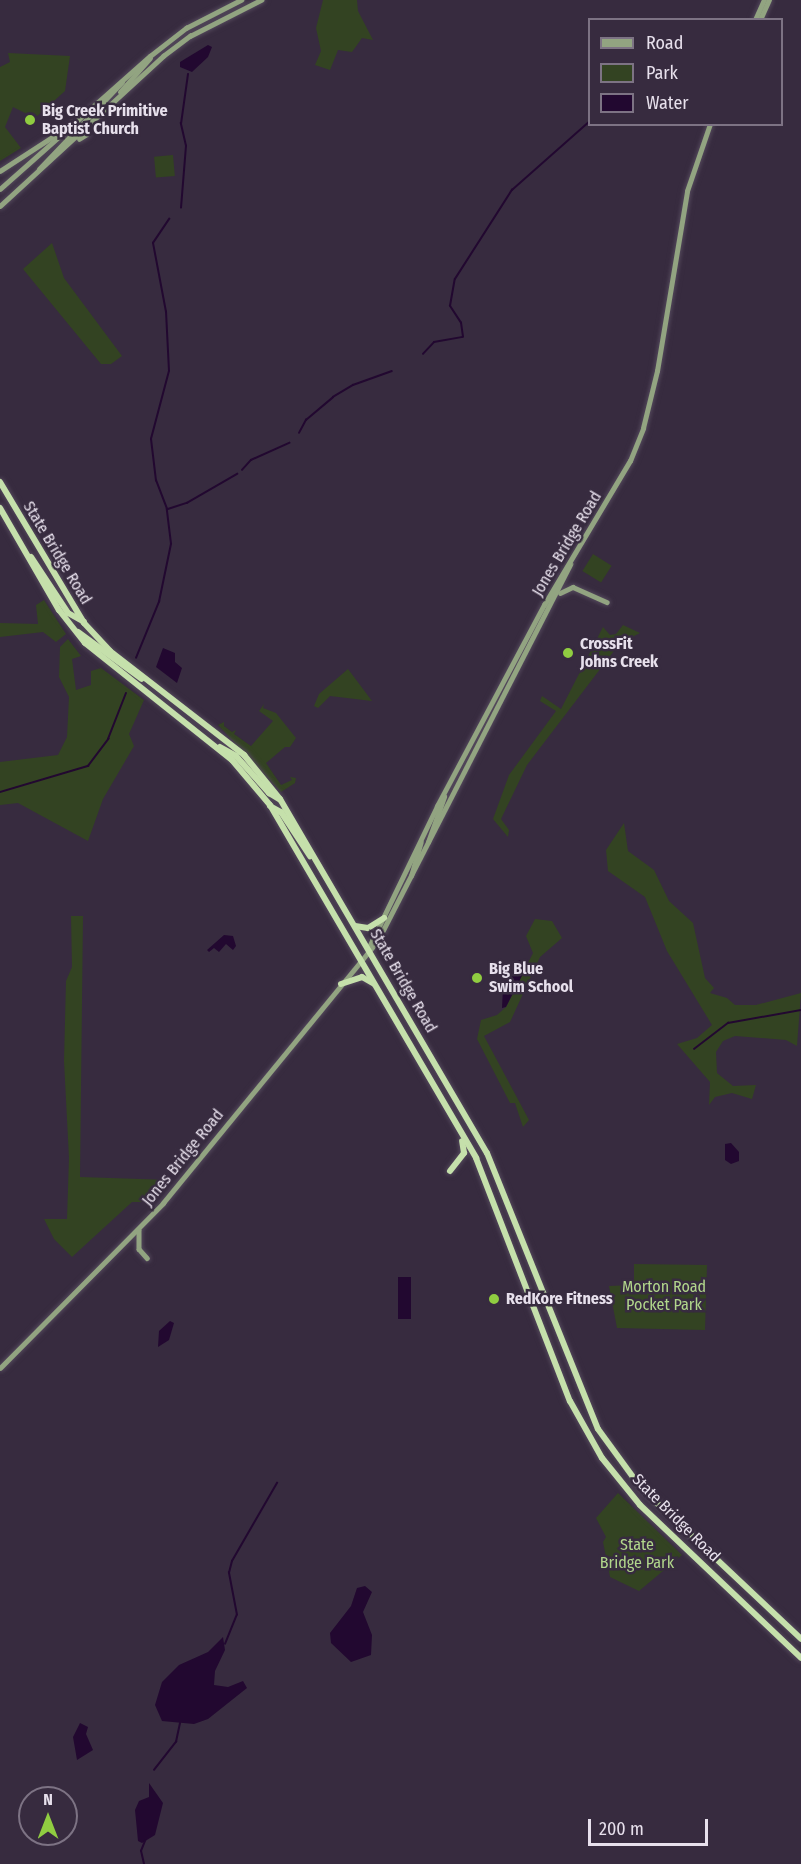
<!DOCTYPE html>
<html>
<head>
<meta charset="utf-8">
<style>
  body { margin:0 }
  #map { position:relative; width:801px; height:1864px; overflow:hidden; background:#372b3f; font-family:"Fira Sans Condensed",sans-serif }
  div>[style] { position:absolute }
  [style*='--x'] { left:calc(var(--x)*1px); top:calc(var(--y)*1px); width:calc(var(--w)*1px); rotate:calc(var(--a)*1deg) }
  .green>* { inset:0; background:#334322; transform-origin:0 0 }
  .water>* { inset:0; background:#220830; transform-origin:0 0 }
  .stream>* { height:1.5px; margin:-0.75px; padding:0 0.75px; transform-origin:0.75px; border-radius:0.75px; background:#220830 }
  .roads { filter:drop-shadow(0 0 2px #53485b) drop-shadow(0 0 2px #53485b) }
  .secondary>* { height:4.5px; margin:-2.25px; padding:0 2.25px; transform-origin:2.25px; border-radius:2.25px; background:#92a481 }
  .highway>* { height:6px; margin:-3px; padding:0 3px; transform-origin:3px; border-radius:3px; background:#c5e0ab }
  .dots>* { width:16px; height:16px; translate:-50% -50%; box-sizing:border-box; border:3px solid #372b3f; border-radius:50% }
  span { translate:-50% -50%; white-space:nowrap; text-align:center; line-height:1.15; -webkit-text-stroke:5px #372b3f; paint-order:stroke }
  .poi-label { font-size:16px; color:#e7e0ec; font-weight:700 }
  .left { translate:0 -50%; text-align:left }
  .street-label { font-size:16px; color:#e7e0ec }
  .park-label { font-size:16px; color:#b1d68b }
  .legend { position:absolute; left:588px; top:18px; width:195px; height:108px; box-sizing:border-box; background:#372b3f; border:2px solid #7d7384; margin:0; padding:8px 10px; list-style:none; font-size:18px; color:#e7e0ec }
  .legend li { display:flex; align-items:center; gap:12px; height:30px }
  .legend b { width:30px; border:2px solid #7d7384 }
  .north { position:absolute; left:18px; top:1786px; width:60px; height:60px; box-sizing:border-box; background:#372b3f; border:2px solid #7d7384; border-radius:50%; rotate:0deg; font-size:16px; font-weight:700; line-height:24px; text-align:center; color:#e7e0ec }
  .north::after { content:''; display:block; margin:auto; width:21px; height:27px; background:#90cd41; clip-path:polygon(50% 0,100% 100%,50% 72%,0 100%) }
  .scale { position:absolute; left:588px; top:1819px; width:120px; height:27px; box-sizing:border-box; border:3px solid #e7e0ec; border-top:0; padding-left:8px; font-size:18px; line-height:21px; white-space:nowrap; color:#e7e0ec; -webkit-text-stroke:4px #372b3f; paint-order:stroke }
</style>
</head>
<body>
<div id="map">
  <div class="green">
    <div style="clip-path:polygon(323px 0,357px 0,358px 11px,373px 40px,362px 38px,352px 52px,338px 50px,330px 70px,315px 65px,321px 51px,316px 28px)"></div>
    <div style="clip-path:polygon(8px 53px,70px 56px,65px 91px,35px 118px,13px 107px,5px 127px,21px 148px,0 161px,0 67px,10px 62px)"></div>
    <div style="left:173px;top:155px;width:21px;height:19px;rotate:85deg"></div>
    <div style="clip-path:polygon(52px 243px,64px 278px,122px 356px,111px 364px,101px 364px,23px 269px)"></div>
    <div style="left:593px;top:554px;width:22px;height:20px;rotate:32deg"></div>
    <div style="clip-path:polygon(44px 600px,66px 634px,56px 642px,43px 632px,0 637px,0 623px,38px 624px,36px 605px)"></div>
    <div style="clip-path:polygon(623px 625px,640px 633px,620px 643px,527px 765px,501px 819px,509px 830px,508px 837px,493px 819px,509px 775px,556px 711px,540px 701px,542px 696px,561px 709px,603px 627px,610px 635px,616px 634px)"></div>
    <div style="clip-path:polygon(68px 639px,81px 656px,72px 659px,76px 690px,91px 685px,91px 671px,101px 668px,144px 700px,129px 734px,134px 746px,103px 799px,88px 841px,18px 803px,0 805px,0 762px,58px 755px,67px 737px,69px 697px,59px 677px,60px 647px)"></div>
    <div style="clip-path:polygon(348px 669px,372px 701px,330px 696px,318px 708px,314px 706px,319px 694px)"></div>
    <div style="clip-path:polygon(264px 704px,263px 708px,276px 713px,296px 738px,290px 747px,285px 747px,266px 763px,281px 785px,292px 780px,290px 777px,296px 778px,295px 783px,281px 792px,218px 725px,224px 722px,224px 726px,232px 732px,236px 730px,234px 734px,251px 746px,273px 721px,259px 711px)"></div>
    <div style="clip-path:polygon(624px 823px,628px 851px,654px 870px,669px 901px,693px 923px,705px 978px,714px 988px,710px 993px,727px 998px,735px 1005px,756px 1005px,801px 993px,797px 1046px,786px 1040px,735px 1036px,723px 1041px,716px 1052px,717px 1073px,733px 1086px,756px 1085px,752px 1099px,732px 1093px,715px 1097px,709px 1105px,710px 1082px,677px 1044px,697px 1038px,712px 1025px,667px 951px,645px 897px,608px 871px,606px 850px)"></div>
    <div style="clip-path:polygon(71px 916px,83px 916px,80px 1177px,170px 1180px,148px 1202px,132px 1202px,72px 1257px,54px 1239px,44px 1219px,67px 1219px,69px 1158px,64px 1061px,66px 981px,72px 967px)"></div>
    <div style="clip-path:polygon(535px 919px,552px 921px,562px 938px,540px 957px,510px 1022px,484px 1036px,529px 1120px,523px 1127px,515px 1103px,510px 1103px,477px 1039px,481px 1020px,497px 1015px,506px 1007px,533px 953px,526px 936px)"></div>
    <div style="clip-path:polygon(634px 1264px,707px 1265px,705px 1330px,617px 1328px,609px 1286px,634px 1285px)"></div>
    <div style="clip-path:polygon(618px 1493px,682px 1555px,639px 1591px,610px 1577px,603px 1542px,606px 1537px,596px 1518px)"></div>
  </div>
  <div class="water">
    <div style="clip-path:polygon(208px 45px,212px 47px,208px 57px,192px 72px,180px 67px,180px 62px)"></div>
    <div style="clip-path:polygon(163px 648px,175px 653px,175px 662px,182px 668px,177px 683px,156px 667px)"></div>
    <div style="clip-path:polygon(224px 935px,233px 936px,236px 946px,233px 950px,226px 944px,219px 952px,214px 948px,209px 952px,207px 950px)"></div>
    <div style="clip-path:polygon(519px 960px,528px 964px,506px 1007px,502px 1008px,503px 987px)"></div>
    <div style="clip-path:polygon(731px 1143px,739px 1152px,739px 1161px,731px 1164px,725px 1160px,725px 1144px)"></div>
    <div style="left:398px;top:1277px;width:13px;height:42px"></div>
    <div style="clip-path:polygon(170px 1321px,174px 1323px,169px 1340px,158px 1347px,159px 1331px)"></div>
    <div style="clip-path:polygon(365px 1586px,372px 1592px,363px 1612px,372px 1635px,371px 1655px,351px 1662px,331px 1643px,330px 1633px,351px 1606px,357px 1588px)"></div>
    <div style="clip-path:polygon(223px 1637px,225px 1650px,215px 1671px,214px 1685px,228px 1687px,243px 1681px,247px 1688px,208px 1719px,194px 1724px,162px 1721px,155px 1705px,162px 1682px,179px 1665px,208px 1652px)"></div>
    <div style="clip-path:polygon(80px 1723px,88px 1727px,86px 1734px,93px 1750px,77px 1760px,73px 1737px)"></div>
    <div style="clip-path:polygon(149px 1783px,163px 1803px,155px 1835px,142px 1843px,138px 1841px,135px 1810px,139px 1801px,149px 1797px)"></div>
  </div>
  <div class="stream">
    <div style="--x:181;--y:208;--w:62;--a:-85.4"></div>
    <div style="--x:186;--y:146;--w:23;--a:-103"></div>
    <div style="--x:181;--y:124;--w:50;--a:-82"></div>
    <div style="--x:423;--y:354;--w:16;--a:-47"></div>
    <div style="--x:434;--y:342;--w:29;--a:-10"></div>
    <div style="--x:463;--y:337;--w:14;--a:-98"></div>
    <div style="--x:461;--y:323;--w:20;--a:-123"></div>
    <div style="--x:450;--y:306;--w:27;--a:-80"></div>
    <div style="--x:455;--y:279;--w:106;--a:-57.4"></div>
    <div style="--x:512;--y:190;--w:104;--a:-41.5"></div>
    <div style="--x:299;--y:433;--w:15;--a:-62"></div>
    <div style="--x:306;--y:420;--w:35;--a:-40"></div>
    <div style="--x:333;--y:397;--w:23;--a:-31"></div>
    <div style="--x:353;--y:385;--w:41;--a:-19.7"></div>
    <div style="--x:242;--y:470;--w:13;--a:-48"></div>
    <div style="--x:251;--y:460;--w:42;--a:-24.1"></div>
    <div style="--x:168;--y:509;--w:20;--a:-18"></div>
    <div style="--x:187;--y:503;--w:58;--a:-30.1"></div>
    <div style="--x:136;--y:658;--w:61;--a:-67.7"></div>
    <div style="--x:159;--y:602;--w:59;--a:-78.3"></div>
    <div style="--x:171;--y:544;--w:35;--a:-97"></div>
    <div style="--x:167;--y:509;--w:30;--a:-111"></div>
    <div style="--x:156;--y:481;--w:42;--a:-96.8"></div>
    <div style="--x:151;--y:439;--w:70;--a:-75.2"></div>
    <div style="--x:169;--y:371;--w:59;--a:-92.9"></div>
    <div style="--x:166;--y:312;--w:70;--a:-100.7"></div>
    <div style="--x:153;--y:243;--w:29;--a:-56"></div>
    <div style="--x:0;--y:792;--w:92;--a:-16.5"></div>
    <div style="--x:88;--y:766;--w:34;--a:-53"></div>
    <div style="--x:108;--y:739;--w:49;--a:-68.6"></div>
    <div style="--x:694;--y:1049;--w:43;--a:-37.4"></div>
    <div style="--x:728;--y:1023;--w:74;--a:-10.1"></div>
    <div style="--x:225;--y:1644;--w:31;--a:-68"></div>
    <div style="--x:237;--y:1615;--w:43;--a:-100.8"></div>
    <div style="--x:229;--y:1573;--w:12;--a:-76"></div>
    <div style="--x:232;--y:1561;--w:90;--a:-60"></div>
    <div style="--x:154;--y:1770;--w:36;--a:-52"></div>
    <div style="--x:176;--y:1742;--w:19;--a:-78"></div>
    <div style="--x:144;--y:1864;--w:13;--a:-103"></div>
    <div style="--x:141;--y:1851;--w:11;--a:-68"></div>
  </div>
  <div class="roads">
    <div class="secondary">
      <div style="--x:755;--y:20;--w:22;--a:-66"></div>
      <div style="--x:760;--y:20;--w:22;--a:-66"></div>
      <div style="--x:120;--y:92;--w:45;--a:-48.6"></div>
      <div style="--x:79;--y:139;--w:9;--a:-32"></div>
      <div style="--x:39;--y:169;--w:120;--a:-46.3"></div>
      <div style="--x:0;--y:171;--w:68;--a:-33"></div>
      <div style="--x:0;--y:189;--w:200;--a:-41.6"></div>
      <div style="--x:150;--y:56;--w:46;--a:-37.9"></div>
      <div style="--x:186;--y:28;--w:62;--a:-27"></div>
      <div style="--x:0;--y:206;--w:222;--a:-42.6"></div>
      <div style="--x:163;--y:56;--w:34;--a:-37"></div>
      <div style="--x:190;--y:36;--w:80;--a:-26.9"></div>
      <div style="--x:560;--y:593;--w:14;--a:-25"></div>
      <div style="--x:573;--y:587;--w:37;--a:24"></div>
      <div style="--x:428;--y:842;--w:48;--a:-70.4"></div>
      <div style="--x:411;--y:876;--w:35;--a:-74"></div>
      <div style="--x:368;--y:949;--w:159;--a:-64.2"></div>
      <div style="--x:437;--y:806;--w:228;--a:-62"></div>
      <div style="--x:544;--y:605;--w:168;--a:-59.2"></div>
      <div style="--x:630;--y:461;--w:35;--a:-68"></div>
      <div style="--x:643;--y:428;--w:59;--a:-76.2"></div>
      <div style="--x:657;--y:371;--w:182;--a:-80.5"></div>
      <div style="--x:687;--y:191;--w:71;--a:-71.1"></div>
      <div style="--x:139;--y:1230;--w:19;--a:90"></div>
      <div style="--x:139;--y:1249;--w:12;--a:48"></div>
      <div style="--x:0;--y:1368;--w:232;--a:-45.3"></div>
      <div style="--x:163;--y:1203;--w:338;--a:-50.7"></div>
      <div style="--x:377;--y:942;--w:424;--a:-62.9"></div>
    </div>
    <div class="highway">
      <div style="--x:0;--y:482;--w:164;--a:59.2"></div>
      <div style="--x:84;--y:623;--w:38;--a:47"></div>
      <div style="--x:110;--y:651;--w:170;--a:37.8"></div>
      <div style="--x:244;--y:755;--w:57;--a:50.7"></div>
      <div style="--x:280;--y:799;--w:410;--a:59.7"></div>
      <div style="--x:487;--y:1153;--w:297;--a:68.1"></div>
      <div style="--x:598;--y:1429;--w:73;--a:53.9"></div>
      <div style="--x:641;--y:1488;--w:220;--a:43.3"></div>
      <div style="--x:0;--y:508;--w:118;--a:60"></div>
      <div style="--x:59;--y:610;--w:42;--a:51.8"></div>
      <div style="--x:85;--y:643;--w:188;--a:38.5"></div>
      <div style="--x:232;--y:760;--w:59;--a:49.8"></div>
      <div style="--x:270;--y:805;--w:409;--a:59.7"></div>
      <div style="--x:476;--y:1158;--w:261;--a:68.9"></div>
      <div style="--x:570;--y:1401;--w:65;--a:60.7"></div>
      <div style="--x:602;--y:1458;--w:60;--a:51"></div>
      <div style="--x:640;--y:1505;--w:222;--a:43.5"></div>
      <div style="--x:31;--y:557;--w:67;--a:56.5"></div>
      <div style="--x:68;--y:613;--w:18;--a:29"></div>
      <div style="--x:78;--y:632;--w:79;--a:36.3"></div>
      <div style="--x:220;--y:747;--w:18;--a:29"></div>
      <div style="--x:236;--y:756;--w:50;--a:48.3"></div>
      <div style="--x:269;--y:793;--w:12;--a:31"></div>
      <div style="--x:270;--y:806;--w:13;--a:29"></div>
      <div style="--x:281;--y:812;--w:53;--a:56.6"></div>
      <div style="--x:355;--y:926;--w:13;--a:9"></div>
      <div style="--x:368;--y:928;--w:19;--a:-32"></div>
      <div style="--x:341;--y:984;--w:22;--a:-18"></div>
      <div style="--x:362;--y:977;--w:13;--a:29"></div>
      <div style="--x:450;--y:1171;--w:23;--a:-52"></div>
      <div style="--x:464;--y:1153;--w:12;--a:-99"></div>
    </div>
  </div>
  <div class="dots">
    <div style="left:30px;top:120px;background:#90cd41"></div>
    <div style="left:568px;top:653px;background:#90cd41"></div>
    <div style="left:477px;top:978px;background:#90cd41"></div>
    <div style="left:494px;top:1299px;background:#90cd41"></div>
  </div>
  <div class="poi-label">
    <span class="left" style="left:42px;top:120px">Big Creek Primitive<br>Baptist Church</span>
    <span class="left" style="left:580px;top:653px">CrossFit<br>Johns Creek</span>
    <span class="left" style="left:489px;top:978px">Big Blue<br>Swim School</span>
    <span class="left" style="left:506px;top:1299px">RedKore Fitness</span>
  </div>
  <div class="street-label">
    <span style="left:567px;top:544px;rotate:-59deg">Jones Bridge Road</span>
    <span style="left:57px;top:553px;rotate:59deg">State Bridge Road</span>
    <span style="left:403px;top:981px;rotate:60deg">State Bridge Road</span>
    <span style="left:183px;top:1158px;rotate:-51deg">Jones Bridge Road</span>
    <span style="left:676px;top:1518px;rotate:45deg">State Bridge Road</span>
  </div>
  <div class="park-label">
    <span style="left:664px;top:1296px">Morton Road<br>Pocket Park</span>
    <span style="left:637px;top:1554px">State<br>Bridge Park</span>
  </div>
  <ul class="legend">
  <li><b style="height:8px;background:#92a481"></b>Road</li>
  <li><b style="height:16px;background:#334322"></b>Park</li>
  <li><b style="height:16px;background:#220830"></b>Water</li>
  </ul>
  <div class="north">N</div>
  <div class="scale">200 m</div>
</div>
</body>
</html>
